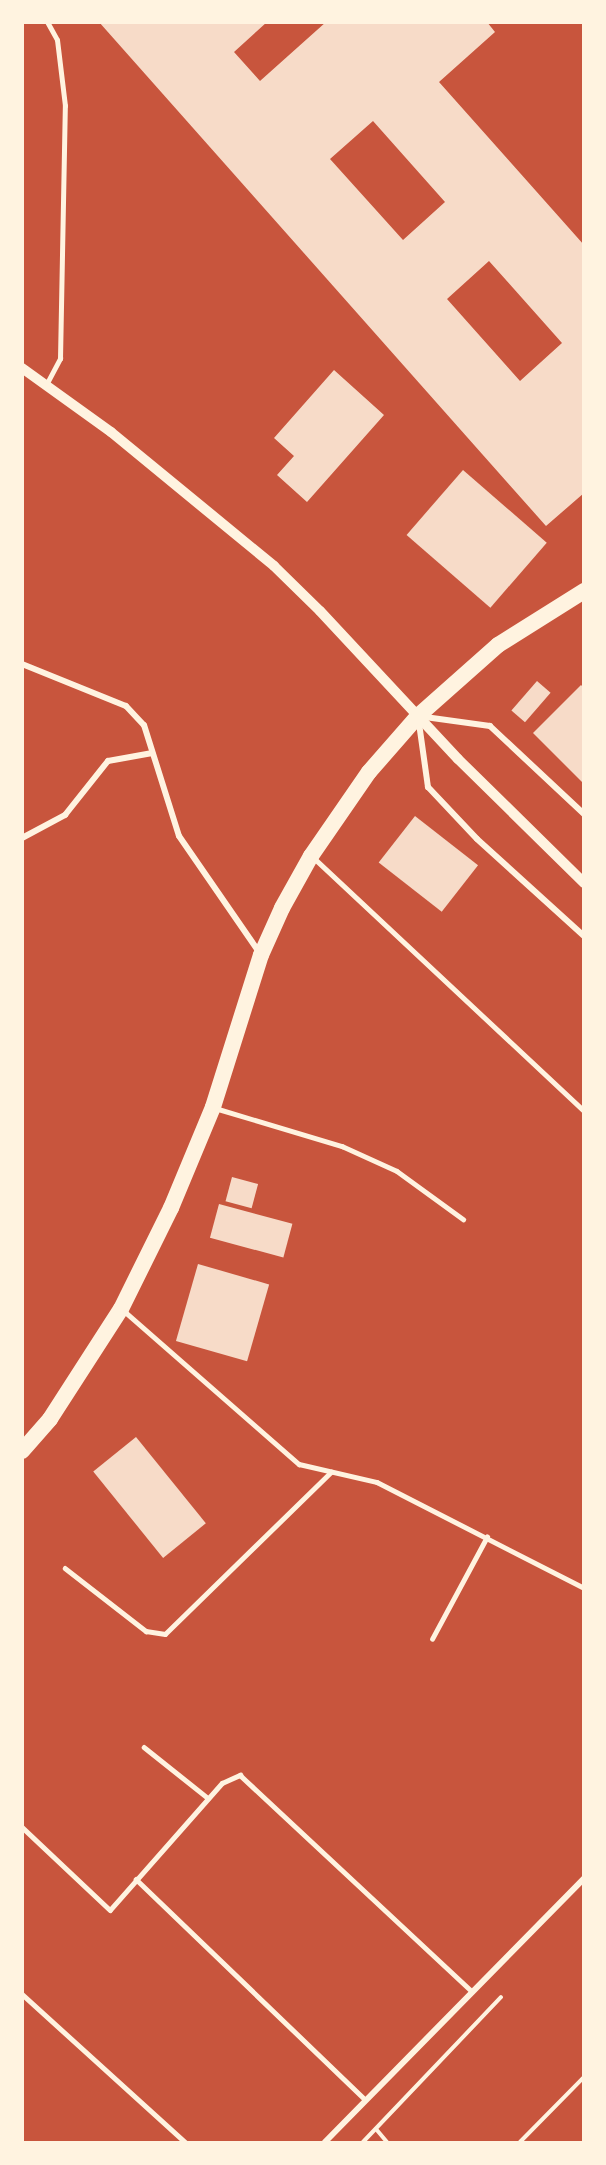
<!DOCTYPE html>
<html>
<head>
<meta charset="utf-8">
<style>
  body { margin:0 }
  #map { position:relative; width:606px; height:2165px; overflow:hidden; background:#c8553d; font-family:Inter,sans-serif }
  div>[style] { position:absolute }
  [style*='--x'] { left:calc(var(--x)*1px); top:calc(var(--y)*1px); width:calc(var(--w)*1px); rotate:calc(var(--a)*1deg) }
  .building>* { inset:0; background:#f7dbc8; transform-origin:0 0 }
  .path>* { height:4px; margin:-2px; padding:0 2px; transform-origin:2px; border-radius:2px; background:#fff3e0 }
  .service>* { height:4.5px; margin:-2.25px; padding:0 2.25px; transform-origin:2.25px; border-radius:2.25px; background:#fff3e0 }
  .minor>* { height:6px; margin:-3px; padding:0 3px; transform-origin:3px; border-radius:3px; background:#fff3e0 }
  .tertiary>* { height:10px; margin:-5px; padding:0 5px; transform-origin:5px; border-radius:5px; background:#fff3e0 }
  .trunk>* { height:16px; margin:-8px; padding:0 8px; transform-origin:8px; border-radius:8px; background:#fff3e0 }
  span { translate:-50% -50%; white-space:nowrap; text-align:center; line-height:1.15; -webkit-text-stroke:4.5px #fff3e0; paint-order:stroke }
  .frame { position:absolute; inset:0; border:24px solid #fff3e0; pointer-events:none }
</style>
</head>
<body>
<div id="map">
  <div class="building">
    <div style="clip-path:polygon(evenodd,99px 22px,267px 22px,234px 52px,260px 81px,326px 22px,487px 22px,495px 32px,439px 82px,584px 245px,584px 493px,546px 526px,99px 22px,373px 121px,445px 202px,403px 240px,330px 159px,373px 121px,99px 22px,489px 261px,562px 343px,520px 381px,447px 299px,489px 261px)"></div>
    <div style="clip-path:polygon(334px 370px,384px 415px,307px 502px,277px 475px,294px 456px,274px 438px)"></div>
    <div style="left:463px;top:470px;width:111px;height:86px;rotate:41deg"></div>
    <div style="left:537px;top:681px;width:18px;height:39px;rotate:41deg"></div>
    <div style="clip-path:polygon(581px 685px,584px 688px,584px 784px,533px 733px)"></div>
    <div style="left:415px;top:816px;width:80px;height:59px;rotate:38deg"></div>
    <div style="left:232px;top:1177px;width:27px;height:25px;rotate:15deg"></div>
    <div style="left:219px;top:1204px;width:76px;height:35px;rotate:15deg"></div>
    <div style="left:198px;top:1264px;width:74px;height:80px;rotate:16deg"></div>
    <div style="left:136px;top:1437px;width:111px;height:55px;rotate:51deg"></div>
  </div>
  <div class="path">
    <div style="--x:376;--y:2129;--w:17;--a:50"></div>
    <div style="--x:363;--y:2142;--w:200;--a:-46.4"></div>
    <div style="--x:520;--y:2142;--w:91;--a:-45.4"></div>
  </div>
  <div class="service">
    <div style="--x:46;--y:385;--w:30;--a:-62"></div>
    <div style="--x:60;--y:359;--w:253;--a:-88.9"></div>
    <div style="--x:65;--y:106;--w:66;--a:-96.9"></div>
    <div style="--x:57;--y:40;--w:21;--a:-119"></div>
    <div style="--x:314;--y:858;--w:370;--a:43.1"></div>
    <div style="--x:215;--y:1108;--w:133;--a:16.7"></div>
    <div style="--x:342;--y:1146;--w:60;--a:24.4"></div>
    <div style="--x:397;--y:1171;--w:82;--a:36"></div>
    <div style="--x:123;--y:1310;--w:234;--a:41.2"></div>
    <div style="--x:299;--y:1464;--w:80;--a:13"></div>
    <div style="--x:377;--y:1482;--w:233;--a:27.1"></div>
    <div style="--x:65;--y:1568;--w:103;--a:37.9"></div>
    <div style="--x:146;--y:1631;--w:19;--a:9"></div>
    <div style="--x:165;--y:1634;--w:232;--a:-44.3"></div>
    <div style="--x:432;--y:1639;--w:116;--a:-61.7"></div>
    <div style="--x:144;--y:1747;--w:82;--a:38.6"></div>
    <div style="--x:22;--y:1827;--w:121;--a:43.3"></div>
    <div style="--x:110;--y:1910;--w:169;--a:-48.6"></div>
    <div style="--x:222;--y:1783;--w:20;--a:-24"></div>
    <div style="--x:240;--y:1775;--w:317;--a:43"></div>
    <div style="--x:136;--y:1879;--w:318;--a:43.9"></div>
    <div style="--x:22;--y:1994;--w:220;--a:42.2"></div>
  </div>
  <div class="minor">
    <div style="--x:22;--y:664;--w:112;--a:22"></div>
    <div style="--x:126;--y:706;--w:26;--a:47"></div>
    <div style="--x:144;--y:725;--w:116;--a:72.5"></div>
    <div style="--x:179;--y:836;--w:141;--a:55.4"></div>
    <div style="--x:584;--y:814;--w:129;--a:-136.9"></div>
    <div style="--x:490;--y:726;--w:73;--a:-172.1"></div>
    <div style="--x:418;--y:716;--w:72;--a:82"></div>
    <div style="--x:428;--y:787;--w:71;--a:46.7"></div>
    <div style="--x:477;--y:839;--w:144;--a:42.2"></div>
    <div style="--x:22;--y:838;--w:49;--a:-28.1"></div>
    <div style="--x:65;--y:815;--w:69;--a:-51.5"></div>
    <div style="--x:108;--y:761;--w:45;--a:-10.3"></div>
    <div style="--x:325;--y:2142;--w:370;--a:-45.5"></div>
  </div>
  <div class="tertiary">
    <div style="--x:22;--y:368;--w:110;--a:35.7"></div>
    <div style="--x:111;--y:432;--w:211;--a:39.4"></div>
    <div style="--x:274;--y:566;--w:64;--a:44.4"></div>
    <div style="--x:320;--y:611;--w:202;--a:47"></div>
    <div style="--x:458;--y:759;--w:177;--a:44.5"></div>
  </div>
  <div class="trunk">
    <div style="--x:22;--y:1451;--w:43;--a:-48.8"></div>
    <div style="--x:50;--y:1419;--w:131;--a:-57.2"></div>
    <div style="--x:121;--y:1309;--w:113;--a:-63.7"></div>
    <div style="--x:171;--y:1208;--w:109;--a:-67.4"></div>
    <div style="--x:213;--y:1107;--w:159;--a:-72.5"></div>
    <div style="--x:261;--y:955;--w:51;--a:-65.9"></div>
    <div style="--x:282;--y:908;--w:60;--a:-60.9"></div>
    <div style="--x:311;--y:856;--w:102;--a:-55.4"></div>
    <div style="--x:369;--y:772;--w:74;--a:-48.8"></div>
    <div style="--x:418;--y:716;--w:107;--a:-41.6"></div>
    <div style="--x:498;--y:645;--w:102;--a:-32.1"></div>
  </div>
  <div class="frame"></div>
</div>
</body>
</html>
